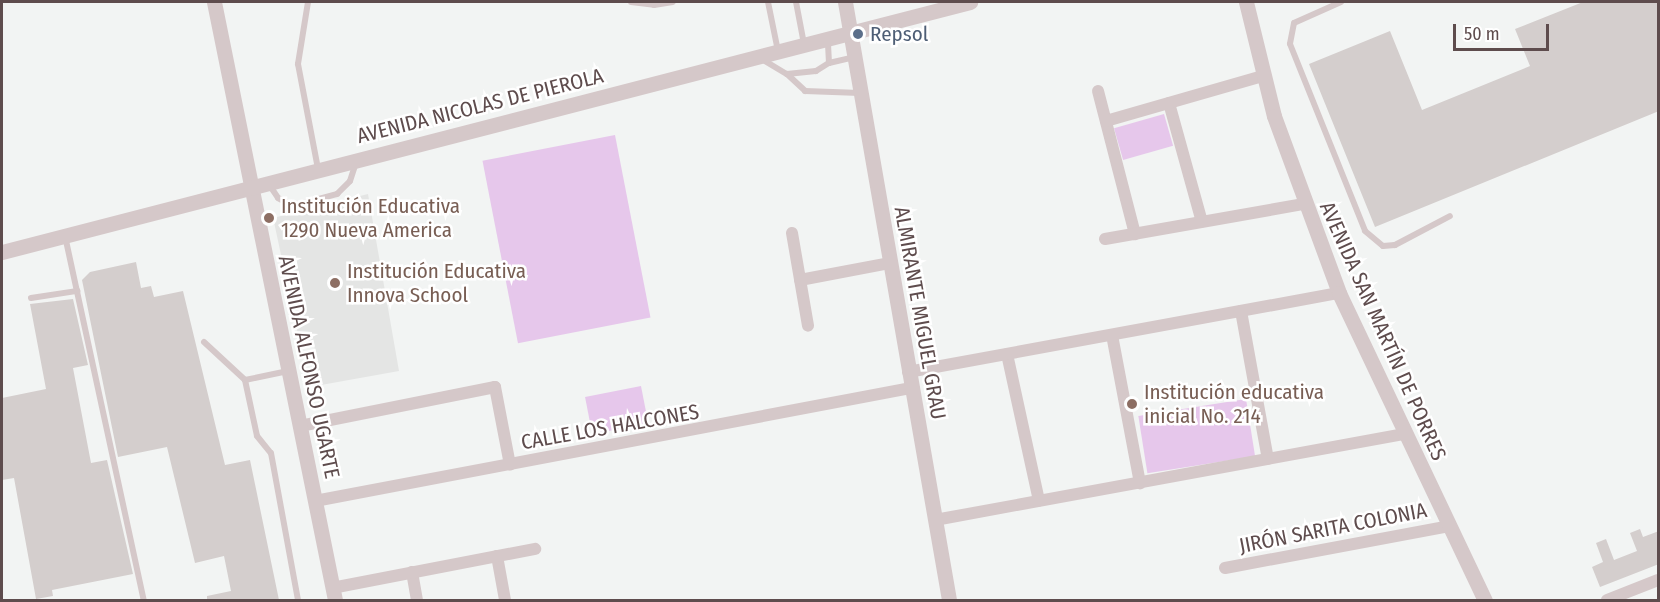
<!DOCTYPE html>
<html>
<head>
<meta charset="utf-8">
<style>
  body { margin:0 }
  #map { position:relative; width:1660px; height:602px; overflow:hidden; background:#f2f4f3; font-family:"Fira Sans Condensed",sans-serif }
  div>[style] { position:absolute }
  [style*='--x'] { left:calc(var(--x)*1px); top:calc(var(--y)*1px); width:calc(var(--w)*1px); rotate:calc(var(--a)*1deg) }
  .education>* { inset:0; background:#e4e5e4 }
  .green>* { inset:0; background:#e6c7eb; transform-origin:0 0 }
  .building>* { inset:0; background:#d4cecd }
  .service>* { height:6px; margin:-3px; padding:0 3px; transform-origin:3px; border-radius:3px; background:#d5c8c9 }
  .minor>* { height:12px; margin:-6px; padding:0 6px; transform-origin:6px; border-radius:6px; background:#d5c8c9 }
  .tertiary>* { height:15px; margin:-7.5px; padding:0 7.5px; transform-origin:7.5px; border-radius:7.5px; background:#d5c8c9 }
  .dots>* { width:16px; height:16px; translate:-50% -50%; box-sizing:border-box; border:3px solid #fff; border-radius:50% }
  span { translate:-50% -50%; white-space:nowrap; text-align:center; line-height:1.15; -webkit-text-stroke:5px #fff; paint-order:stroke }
  .service-label { font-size:21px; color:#4e5e75 }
  .left { translate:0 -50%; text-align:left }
  .street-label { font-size:21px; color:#5e4c4d }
  .education-label { font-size:21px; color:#785e54 }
  .frame { position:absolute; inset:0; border:3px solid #5e4c4d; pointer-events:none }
  .scale { position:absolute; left:1453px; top:24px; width:96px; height:27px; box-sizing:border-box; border:3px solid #5e4c4d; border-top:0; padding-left:8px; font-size:18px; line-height:21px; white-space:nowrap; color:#5e4c4d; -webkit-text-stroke:4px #fff; paint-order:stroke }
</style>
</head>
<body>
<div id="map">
  <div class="education">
    <div style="clip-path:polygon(368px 194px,399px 371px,321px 385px,314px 344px,300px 344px,274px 222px,277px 217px)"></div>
  </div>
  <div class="green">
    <div style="left:1164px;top:114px;width:33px;height:52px;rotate:74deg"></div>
    <div style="left:615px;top:135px;width:186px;height:135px;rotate:79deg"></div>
    <div style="left:641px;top:386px;width:38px;height:57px;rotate:79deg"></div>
    <div style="left:1246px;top:399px;width:58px;height:109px;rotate:81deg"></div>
  </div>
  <div class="building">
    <div style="clip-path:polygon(1583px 2px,1659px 2px,1659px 111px,1375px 227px,1309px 64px,1390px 31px,1422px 110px,1530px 66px,1515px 29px)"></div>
    <div style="clip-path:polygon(136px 262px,141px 288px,151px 286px,154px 297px,183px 291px,225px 465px,250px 460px,279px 600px,207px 600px,207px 596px,231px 591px,224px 556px,195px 563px,167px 447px,118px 457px,82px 280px,90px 272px)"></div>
    <div style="clip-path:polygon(73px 299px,88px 365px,73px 368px,91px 463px,107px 460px,133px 574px,52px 590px,53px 596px,36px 599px,14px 478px,2px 480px,2px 398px,46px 389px,30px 304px)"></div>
    <div style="clip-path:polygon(1640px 529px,1643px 537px,1659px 531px,1659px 564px,1600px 587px,1592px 567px,1603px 562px,1596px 543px,1606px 539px,1614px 560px,1637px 551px,1630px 533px)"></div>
  </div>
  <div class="service">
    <div style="--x:308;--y:2;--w:63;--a:99.2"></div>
    <div style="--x:298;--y:64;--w:107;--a:79.2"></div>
    <div style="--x:631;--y:2;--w:23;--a:7"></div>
    <div style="--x:654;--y:5;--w:19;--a:-9"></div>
    <div style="--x:768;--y:2;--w:50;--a:78.5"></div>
    <div style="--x:796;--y:2;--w:43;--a:79.2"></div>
    <div style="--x:1341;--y:2;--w:51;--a:155.9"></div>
    <div style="--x:1294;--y:23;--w:21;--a:101"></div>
    <div style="--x:1290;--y:44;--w:201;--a:68.1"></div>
    <div style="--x:1365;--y:231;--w:23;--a:40"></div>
    <div style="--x:1383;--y:246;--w:12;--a:-5"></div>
    <div style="--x:1395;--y:245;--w:62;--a:-27.8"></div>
    <div style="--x:760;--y:58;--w:31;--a:31"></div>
    <div style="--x:787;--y:74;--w:29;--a:-6"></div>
    <div style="--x:816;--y:71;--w:15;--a:-32"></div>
    <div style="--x:829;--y:63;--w:22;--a:-93"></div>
    <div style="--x:829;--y:63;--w:27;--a:-13"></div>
    <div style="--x:787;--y:74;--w:25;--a:43"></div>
    <div style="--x:805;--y:91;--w:55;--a:2.1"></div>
    <div style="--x:268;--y:183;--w:18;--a:56"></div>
    <div style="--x:278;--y:198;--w:17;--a:28"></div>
    <div style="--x:293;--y:206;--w:46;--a:-15.3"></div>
    <div style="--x:337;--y:194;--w:18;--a:-45"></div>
    <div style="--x:350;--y:181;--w:20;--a:-72"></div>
    <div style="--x:65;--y:236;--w:372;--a:77.8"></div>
    <div style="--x:31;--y:298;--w:47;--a:-8.7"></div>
    <div style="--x:204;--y:342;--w:56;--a:42.8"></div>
    <div style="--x:245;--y:380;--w:57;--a:77.9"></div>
    <div style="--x:257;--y:436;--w:22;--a:51"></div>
    <div style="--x:271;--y:453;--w:149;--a:79.6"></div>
    <div style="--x:245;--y:380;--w:44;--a:-11.8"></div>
  </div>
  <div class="minor">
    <div style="--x:1098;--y:91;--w:148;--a:75.5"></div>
    <div style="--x:1169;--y:103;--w:123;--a:74.5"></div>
    <div style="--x:1106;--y:121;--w:163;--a:-16"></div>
    <div style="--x:792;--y:233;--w:94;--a:80.2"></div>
    <div style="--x:1105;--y:239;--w:202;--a:-10"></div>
    <div style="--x:800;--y:280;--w:92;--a:-10.7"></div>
    <div style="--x:1241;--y:311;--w:150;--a:79.7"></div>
    <div style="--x:1112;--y:335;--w:151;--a:79.3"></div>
    <div style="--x:1007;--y:354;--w:150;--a:77.7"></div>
    <div style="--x:908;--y:372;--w:438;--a:-10.4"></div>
    <div style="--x:300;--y:426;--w:199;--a:-11.3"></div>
    <div style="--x:495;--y:387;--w:79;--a:79.1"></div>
    <div style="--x:315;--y:501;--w:607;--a:-10.74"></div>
    <div style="--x:935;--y:520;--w:476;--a:-10.4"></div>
    <div style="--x:497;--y:556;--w:45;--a:79.7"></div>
    <div style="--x:1225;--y:568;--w:228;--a:-10.6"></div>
    <div style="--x:412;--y:572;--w:28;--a:80"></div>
    <div style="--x:332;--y:588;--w:207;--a:-10.9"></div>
    <div style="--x:1607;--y:600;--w:55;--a:-21.4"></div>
  </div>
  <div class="tertiary">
    <div style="--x:214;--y:2;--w:610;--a:78.56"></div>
    <div style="--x:845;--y:2;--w:607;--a:80.13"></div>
    <div style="--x:1246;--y:2;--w:117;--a:76.2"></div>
    <div style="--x:1274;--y:116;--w:189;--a:69.8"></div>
    <div style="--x:1339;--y:293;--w:340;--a:64.6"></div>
    <div style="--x:2;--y:252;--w:1000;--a:-14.48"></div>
  </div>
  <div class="dots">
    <div style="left:858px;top:34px;background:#5c6f8a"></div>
    <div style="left:269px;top:218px;background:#8d6e63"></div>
    <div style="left:335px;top:283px;background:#8d6e63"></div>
    <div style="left:1132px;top:404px;background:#8d6e63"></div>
  </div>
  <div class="service-label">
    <span class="left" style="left:870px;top:34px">Repsol</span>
  </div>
  <div class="street-label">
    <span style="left:480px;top:106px;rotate:-14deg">AVENIDA NICOLAS DE PIEROLA</span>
    <span style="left:920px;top:313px;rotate:80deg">ALMIRANTE MIGUEL GRAU</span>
    <span style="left:1383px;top:331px;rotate:66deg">AVENIDA SAN MARTÍN DE PORRES</span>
    <span style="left:309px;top:367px;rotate:78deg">AVENIDA ALFONSO UGARTE</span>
    <span style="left:610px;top:427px;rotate:-10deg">CALLE LOS HALCONES</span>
    <span style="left:1333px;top:528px;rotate:-11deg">JIRÓN SARITA COLONIA</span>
  </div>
  <div class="education-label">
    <span class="left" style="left:281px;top:218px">Institución Educativa<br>1290 Nueva America</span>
    <span class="left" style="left:347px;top:283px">Institución Educativa<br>Innova School</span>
    <span class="left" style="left:1144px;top:404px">Institución educativa<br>inicial No. 214</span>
  </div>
  <div class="frame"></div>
  <div class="scale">50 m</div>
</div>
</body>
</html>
